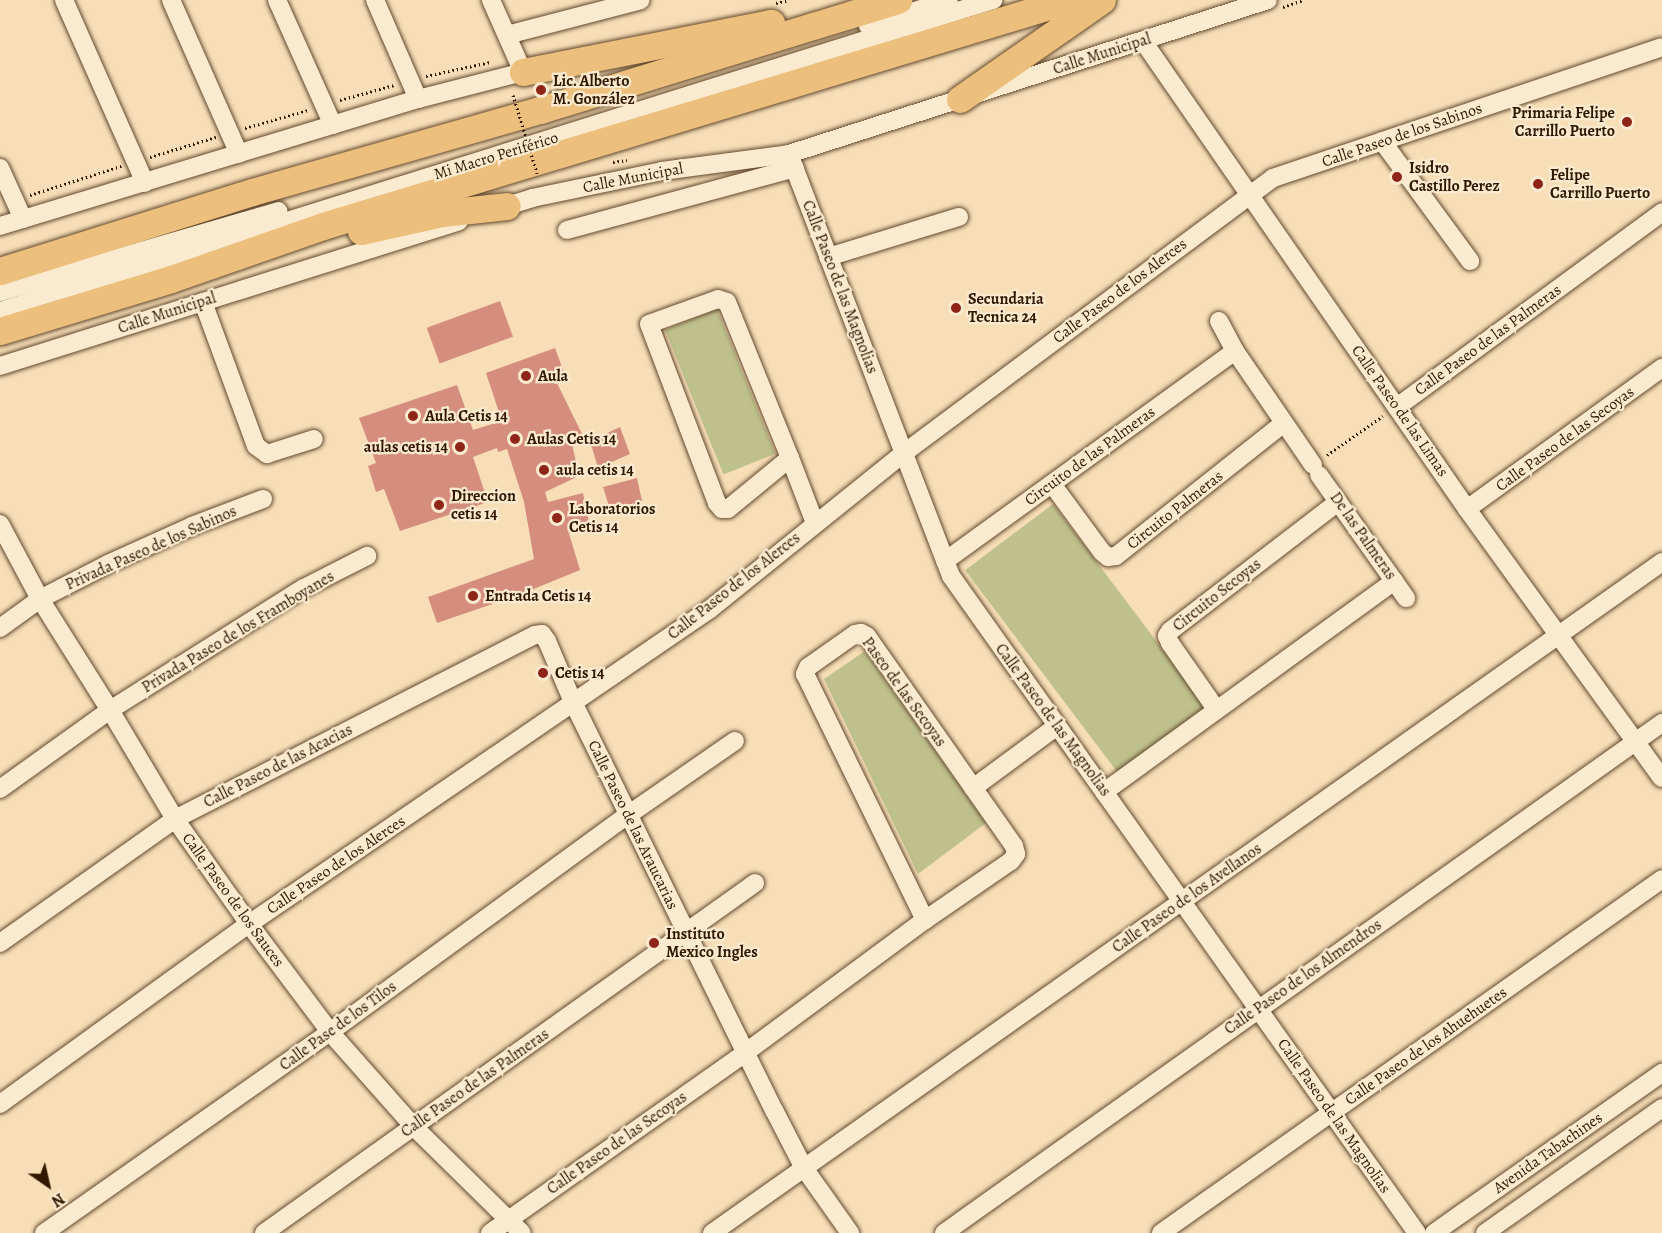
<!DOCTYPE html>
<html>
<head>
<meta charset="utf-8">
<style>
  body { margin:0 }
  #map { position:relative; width:1662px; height:1233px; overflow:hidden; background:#f7deb7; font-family:Alegreya,serif }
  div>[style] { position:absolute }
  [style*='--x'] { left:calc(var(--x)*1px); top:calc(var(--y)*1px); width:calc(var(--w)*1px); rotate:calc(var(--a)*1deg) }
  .green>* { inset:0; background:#bfc18d; transform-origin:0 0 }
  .building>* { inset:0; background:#d58e7e; transform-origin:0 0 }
  .path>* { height:3px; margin-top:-1.5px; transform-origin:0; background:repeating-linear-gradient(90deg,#321700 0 1.5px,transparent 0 4.5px) }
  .roads { filter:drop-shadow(0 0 2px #63492e) drop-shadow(0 0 2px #63492e) }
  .minor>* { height:18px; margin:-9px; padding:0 9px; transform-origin:9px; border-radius:9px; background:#faead0 }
  .highway>* { height:27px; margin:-13.5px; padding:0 13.5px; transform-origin:13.5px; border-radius:13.5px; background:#ecbf7c }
  .path-bridge>* { height:3px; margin-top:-1.5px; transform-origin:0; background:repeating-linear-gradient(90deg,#321700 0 1.5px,transparent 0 4.5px) }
  .dots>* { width:16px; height:16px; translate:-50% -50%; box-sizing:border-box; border:3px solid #faead0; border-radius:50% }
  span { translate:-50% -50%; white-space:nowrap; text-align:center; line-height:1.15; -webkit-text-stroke:4.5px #faead0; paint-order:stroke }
  .street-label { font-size:16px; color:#321700 }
  .poi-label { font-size:16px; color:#321700; font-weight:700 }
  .left { translate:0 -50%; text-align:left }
  .right { translate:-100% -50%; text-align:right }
  .north { position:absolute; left:18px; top:1155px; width:60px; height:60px; -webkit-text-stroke:4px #faead0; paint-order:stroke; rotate:146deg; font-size:16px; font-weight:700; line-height:24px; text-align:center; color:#321700 }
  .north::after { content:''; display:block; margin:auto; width:21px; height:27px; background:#321700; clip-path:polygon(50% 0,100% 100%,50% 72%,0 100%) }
</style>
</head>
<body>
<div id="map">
  <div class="green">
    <div style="left:717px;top:309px;width:156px;height:56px;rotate:68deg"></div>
    <div style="left:1053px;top:504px;width:257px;height:110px;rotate:53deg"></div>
    <div style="clip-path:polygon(865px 651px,986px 823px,918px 874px,824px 679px)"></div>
  </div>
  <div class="building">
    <div style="left:500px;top:301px;width:38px;height:78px;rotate:70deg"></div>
    <div style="clip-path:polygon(555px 348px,566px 378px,556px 381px,583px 436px,571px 439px,579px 476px,545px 492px,548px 502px,583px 493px,589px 523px,568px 530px,580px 570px,519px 595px,437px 623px,428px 597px,534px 559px,524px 502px,507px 449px,498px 452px,497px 448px,473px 457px,488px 502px,400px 531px,384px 489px,376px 492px,368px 466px,376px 463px,359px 418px,457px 385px,473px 430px,502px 421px,486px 373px)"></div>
    <div style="clip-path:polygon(620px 427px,630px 454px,598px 468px,590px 441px)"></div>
    <div style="clip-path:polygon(637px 478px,642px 501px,612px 516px,603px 487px)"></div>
  </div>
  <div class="path">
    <div style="--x:776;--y:3;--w:13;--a:-13"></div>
    <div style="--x:1283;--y:7;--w:21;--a:-19"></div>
    <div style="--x:426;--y:76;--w:66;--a:-12.3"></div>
    <div style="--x:340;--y:100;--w:56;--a:-15.5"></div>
    <div style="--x:245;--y:128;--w:66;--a:-15.9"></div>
    <div style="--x:150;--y:157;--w:69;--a:-16.9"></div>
    <div style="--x:613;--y:162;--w:14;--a:-8"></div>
    <div style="--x:30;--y:195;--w:96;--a:-17.7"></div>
    <div style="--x:1327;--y:455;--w:68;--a:-34.9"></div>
  </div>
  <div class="roads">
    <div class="minor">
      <div style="--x:64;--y:0;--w:200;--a:66.1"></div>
      <div style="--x:171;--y:0;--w:168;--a:66.2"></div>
      <div style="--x:277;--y:0;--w:137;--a:65.9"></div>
      <div style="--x:375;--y:0;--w:108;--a:66.5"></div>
      <div style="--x:868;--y:26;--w:85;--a:-17.8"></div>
      <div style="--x:507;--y:35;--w:138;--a:-14.6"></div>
      <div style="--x:1143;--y:41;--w:569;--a:55.3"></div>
      <div style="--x:1467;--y:509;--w:332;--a:54.1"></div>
      <div style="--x:1382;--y:141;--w:149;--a:53.7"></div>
      <div style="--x:789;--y:154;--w:452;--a:69"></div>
      <div style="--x:951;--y:576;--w:805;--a:54.65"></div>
      <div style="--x:0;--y:168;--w:56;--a:65.7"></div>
      <div style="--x:497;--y:209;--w:37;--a:-17"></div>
      <div style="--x:532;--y:198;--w:133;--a:-11.7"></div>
      <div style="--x:662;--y:171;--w:128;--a:-7.6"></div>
      <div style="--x:789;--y:154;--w:503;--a:-17.82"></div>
      <div style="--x:0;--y:226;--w:437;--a:-16.9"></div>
      <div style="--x:418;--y:99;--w:108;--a:-14.4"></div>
      <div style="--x:523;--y:72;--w:79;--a:-114"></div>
      <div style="--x:567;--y:230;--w:236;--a:-15.2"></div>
      <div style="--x:828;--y:257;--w:137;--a:-17"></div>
      <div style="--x:0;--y:292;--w:290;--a:-16.2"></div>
      <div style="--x:203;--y:302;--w:153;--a:69.8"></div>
      <div style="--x:256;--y:446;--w:14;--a:36"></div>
      <div style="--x:267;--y:454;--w:49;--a:-17.7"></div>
      <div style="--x:0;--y:311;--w:1041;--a:-17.39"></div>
      <div style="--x:1219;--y:321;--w:34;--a:62"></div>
      <div style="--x:1235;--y:351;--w:138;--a:55.6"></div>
      <div style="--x:0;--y:366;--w:481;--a:-17.5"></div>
      <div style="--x:1397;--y:407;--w:329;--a:-36.3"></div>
      <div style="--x:790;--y:458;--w:80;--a:140.6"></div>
      <div style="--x:728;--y:509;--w:6;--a:180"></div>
      <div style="--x:722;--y:509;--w:8;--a:-130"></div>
      <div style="--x:717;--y:503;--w:191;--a:-110.8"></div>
      <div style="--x:649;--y:324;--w:73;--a:-19.9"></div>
      <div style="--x:718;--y:299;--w:9;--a:18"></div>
      <div style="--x:727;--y:302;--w:168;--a:68"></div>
      <div style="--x:790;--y:458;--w:70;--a:69"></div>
      <div style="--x:1319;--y:475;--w:151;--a:54.7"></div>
      <div style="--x:1052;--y:484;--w:84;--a:53.7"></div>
      <div style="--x:1102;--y:552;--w:8;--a:40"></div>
      <div style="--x:1108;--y:557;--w:8;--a:-7"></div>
      <div style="--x:1116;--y:556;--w:214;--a:-38.4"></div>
      <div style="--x:1467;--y:509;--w:241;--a:-35.9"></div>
      <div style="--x:0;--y:524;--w:85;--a:61.9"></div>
      <div style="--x:40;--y:599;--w:131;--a:57.8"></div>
      <div style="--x:110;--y:710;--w:127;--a:59.2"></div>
      <div style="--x:175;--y:819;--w:128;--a:54.8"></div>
      <div style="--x:249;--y:924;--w:135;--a:53.1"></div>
      <div style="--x:330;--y:1032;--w:127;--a:48.5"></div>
      <div style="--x:414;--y:1127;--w:151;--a:44.5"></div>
      <div style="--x:945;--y:561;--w:358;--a:-35.9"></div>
      <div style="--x:0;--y:628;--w:49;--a:-35.9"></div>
      <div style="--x:40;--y:599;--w:76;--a:-27.2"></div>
      <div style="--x:108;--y:564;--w:92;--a:-24.3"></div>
      <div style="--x:192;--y:526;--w:76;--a:-20.8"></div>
      <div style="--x:1216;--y:709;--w:80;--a:-124.9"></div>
      <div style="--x:1170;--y:643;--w:8;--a:-113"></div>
      <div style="--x:1167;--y:636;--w:6;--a:-59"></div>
      <div style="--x:1170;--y:631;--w:212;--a:-37.5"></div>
      <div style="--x:973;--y:788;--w:104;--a:-36.4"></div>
      <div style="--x:0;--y:789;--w:135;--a:-35.7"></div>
      <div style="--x:110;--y:710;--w:229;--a:-32.2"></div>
      <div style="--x:304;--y:588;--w:71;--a:-26.9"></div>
      <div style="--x:1104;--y:792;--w:359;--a:-36"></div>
      <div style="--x:0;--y:943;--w:214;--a:-35.3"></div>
      <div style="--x:175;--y:819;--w:404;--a:-27.1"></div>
      <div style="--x:535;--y:635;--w:7;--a:-8"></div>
      <div style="--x:542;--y:634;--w:9;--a:54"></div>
      <div style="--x:547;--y:641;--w:66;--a:66.9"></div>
      <div style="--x:573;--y:702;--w:455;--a:63.8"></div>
      <div style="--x:774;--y:1110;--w:65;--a:62.7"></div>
      <div style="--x:804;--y:1168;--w:80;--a:54.7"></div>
      <div style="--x:0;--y:1104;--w:307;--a:-35.9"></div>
      <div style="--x:249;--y:924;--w:558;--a:-34.34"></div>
      <div style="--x:710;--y:609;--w:249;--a:-38.8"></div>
      <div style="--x:904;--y:453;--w:460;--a:-36.7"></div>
      <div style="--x:1273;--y:178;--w:410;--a:-18.6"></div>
      <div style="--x:44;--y:1233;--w:350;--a:-35.1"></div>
      <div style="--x:330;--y:1032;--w:369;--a:-36.1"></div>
      <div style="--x:628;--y:815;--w:130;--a:-34.7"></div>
      <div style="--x:264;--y:1233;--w:603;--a:-35.48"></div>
      <div style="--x:490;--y:1233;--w:312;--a:-35.2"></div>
      <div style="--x:745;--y:1053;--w:224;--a:-36.5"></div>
      <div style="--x:925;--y:920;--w:104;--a:-34.5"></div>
      <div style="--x:1011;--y:861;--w:9;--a:-54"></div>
      <div style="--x:1016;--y:854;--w:8;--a:-104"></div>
      <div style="--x:1014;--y:846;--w:256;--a:-125"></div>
      <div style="--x:867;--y:636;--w:7;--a:-153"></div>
      <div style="--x:861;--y:633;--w:6;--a:171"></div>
      <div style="--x:855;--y:634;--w:57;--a:144.9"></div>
      <div style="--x:808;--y:667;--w:8;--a:113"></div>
      <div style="--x:805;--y:674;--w:274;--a:64"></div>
      <div style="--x:712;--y:1233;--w:1163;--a:-35.23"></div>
      <div style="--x:944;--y:1233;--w:881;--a:-35.39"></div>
      <div style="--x:1161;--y:1233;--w:613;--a:-35.24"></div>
      <div style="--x:1434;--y:1233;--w:279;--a:-35.1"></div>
      <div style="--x:1485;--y:1233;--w:217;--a:-35.2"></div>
    </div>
    <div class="highway">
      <div style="--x:523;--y:72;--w:253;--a:-11.2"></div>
      <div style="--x:960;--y:99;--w:173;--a:-34.9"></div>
      <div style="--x:361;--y:231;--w:83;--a:-12.5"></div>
      <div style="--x:442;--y:213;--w:65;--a:-6.1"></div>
      <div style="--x:0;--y:271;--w:264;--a:-17.4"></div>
      <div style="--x:252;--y:192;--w:299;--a:-15.9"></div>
      <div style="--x:540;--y:110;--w:375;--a:-17.1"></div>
      <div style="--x:0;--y:331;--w:179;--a:-16.9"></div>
      <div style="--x:171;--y:279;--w:161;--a:-19.2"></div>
      <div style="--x:323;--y:226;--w:779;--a:-16.85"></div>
    </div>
  </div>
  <div class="path-bridge">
    <div style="--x:513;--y:95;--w:82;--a:72.9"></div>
  </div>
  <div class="dots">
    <div style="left:541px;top:90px;background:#8f2418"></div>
    <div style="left:1627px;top:122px;background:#8f2418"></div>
    <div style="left:1397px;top:177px;background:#8f2418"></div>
    <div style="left:1538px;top:184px;background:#8f2418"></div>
    <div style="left:956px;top:308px;background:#8f2418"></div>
    <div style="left:526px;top:376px;background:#8f2418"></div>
    <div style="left:413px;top:416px;background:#8f2418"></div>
    <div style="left:515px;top:439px;background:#8f2418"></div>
    <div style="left:460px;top:447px;background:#8f2418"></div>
    <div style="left:544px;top:470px;background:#8f2418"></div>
    <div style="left:439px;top:505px;background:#8f2418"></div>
    <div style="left:557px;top:518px;background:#8f2418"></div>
    <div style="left:473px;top:596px;background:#8f2418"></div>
    <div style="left:543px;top:673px;background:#8f2418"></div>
    <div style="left:654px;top:943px;background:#8f2418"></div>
  </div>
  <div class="street-label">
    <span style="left:1102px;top:54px;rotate:-18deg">Calle Municipal</span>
    <span style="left:1402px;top:135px;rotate:-19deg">Calle Paseo de los Sabinos</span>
    <span style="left:496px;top:156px;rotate:-17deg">Mi Macro Periférico</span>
    <span style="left:633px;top:178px;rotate:-11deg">Calle Municipal</span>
    <span style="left:840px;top:287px;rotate:69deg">Calle Paseo de las Magnolias</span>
    <span style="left:1120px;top:291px;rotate:-37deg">Calle Paseo de los Alerces</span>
    <span style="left:167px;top:313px;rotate:-18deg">Calle Municipal</span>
    <span style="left:1488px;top:340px;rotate:-36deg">Calle Paseo de las Palmeras</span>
    <span style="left:1400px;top:411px;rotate:55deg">Calle Paseo de las Limas</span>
    <span style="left:1565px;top:439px;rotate:-36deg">Calle Paseo de las Secoyas</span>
    <span style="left:1090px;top:456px;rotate:-36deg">Circuito de las Palmeras</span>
    <span style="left:1175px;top:510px;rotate:-38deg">Circuito Palmeras</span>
    <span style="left:1363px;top:536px;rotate:55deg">De las Palmeras</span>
    <span style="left:151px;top:548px;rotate:-24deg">Privada Paseo de los Sabinos</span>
    <span style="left:734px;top:586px;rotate:-38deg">Calle Paseo de los Alerces</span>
    <span style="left:1217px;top:595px;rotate:-38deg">Circuito Secoyas</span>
    <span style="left:238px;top:632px;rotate:-31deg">Privada Paseo de los Framboyanes</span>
    <span style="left:904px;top:692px;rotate:54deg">Paseo de las Secoyas</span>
    <span style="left:1053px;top:720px;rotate:54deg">Calle Paseo de las Magnolias</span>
    <span style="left:278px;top:766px;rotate:-27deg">Calle Paseo de las Acacias</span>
    <span style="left:633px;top:825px;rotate:64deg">Calle Paseo de las Araucarias</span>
    <span style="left:336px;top:865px;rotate:-34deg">Calle Paseo de los Alerces</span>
    <span style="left:1187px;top:898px;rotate:-35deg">Calle Paseo de los Avellanos</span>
    <span style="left:233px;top:900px;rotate:54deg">Calle Paseo de los Sauces</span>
    <span style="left:1303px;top:977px;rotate:-35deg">Calle Paseo de los Almendros</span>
    <span style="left:338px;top:1026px;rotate:-36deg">Calle Pase de los Tilos</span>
    <span style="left:1426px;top:1046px;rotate:-35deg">Calle Paseo de los Ahuehuetes</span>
    <span style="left:475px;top:1083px;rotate:-35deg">Calle Paseo de las Palmeras</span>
    <span style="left:1334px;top:1116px;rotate:55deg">Calle Paseo de las Magnolias</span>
    <span style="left:617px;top:1143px;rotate:-35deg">Calle Paseo de las Secoyas</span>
    <span style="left:1548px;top:1153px;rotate:-35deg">Avenida Tabachines</span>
  </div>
  <div class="poi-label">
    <span class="left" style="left:553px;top:90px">Lic. Alberto<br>M. González</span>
    <span class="right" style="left:1615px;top:122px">Primaria Felipe<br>Carrillo Puerto</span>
    <span class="left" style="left:1409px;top:177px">Isidro<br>Castillo Perez</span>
    <span class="left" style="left:1550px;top:184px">Felipe<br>Carrillo Puerto</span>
    <span class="left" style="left:968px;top:308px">Secundaria<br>Tecnica 24</span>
    <span class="left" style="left:538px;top:376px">Aula</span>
    <span class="left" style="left:425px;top:416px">Aula Cetis 14</span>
    <span class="left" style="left:527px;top:439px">Aulas Cetis 14</span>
    <span class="right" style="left:448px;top:447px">aulas cetis 14</span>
    <span class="left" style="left:556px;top:470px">aula cetis 14</span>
    <span class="left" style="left:451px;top:505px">Direccion<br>cetis 14</span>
    <span class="left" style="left:569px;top:518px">Laboratorios<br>Cetis 14</span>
    <span class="left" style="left:485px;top:596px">Entrada Cetis 14</span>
    <span class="left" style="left:555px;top:673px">Cetis 14</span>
    <span class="left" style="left:666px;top:943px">Instituto<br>Mexico Ingles</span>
  </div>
  <div class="north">N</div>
</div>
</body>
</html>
